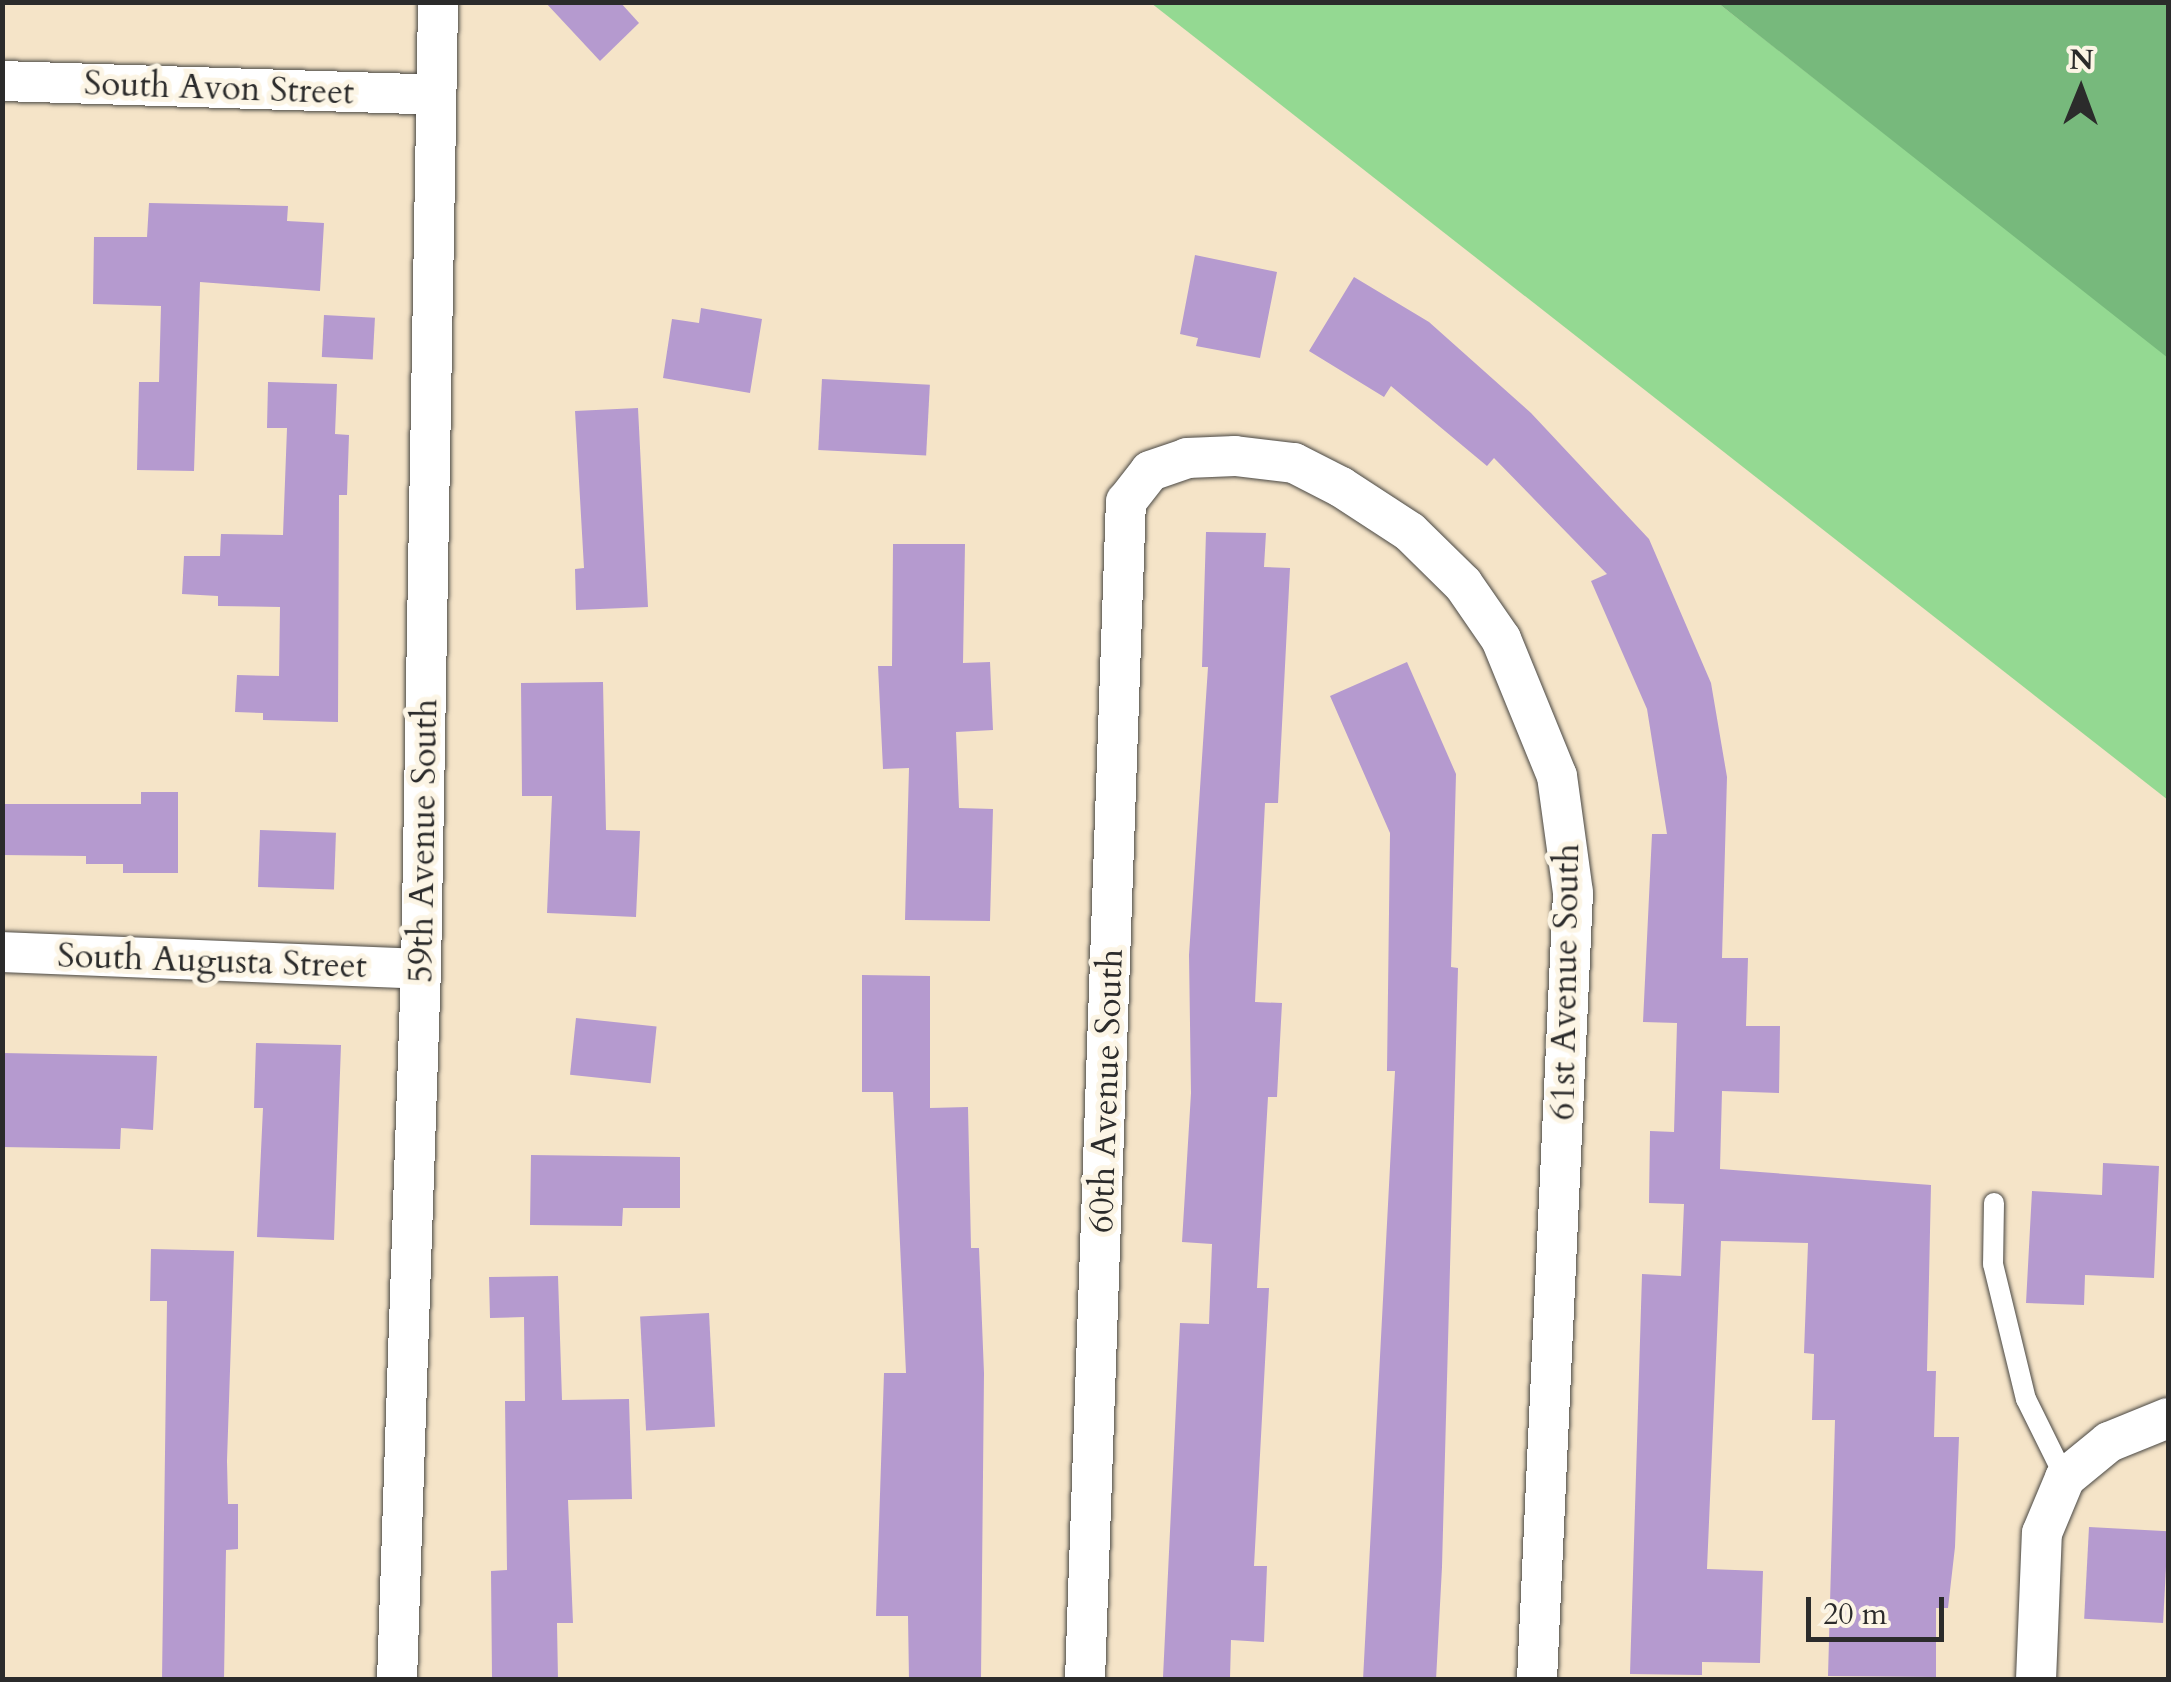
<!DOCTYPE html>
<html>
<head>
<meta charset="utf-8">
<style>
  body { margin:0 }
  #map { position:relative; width:2171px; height:1682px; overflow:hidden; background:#f5e4c8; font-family:Cardo,serif }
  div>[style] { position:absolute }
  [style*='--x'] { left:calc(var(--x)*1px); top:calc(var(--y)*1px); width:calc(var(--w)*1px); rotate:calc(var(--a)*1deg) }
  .green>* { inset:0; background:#94d992 }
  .forest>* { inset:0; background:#77b97c }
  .building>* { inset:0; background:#b59acf; transform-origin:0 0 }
  .roads { filter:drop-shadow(0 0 2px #494743) drop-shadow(0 0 2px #494743) }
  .lane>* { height:20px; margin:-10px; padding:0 10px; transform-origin:10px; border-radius:10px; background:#fff }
  .street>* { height:40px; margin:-20px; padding:0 20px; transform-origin:20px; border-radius:20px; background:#fff }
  span { translate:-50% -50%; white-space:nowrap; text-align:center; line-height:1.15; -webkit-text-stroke:10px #fcf5e5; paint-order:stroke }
  .street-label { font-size:35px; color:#2b2b2b }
  .frame { position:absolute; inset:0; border:5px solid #2b2b2b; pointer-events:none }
  .north { position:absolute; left:2031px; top:40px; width:100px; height:100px; -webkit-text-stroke:8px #fcf5e5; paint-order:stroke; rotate:1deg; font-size:28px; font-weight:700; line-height:40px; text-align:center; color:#2b2b2b }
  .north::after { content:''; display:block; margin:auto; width:35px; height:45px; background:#2b2b2b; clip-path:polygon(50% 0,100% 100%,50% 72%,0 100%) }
  .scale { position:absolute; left:1806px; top:1597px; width:138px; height:45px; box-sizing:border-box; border:5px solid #2b2b2b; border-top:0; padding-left:12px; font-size:30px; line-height:35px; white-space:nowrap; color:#2b2b2b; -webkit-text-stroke:8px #fcf5e5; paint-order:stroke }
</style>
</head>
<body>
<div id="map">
  <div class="green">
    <div style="clip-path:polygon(1151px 3px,1718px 3px,2168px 355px,2168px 800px)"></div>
  </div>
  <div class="forest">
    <div style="clip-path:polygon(1718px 3px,2168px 3px,2168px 358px)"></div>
  </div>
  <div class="building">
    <div style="clip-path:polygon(545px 2px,620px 2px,639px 23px,600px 61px)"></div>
    <div style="clip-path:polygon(149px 203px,288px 206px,287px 221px,324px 223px,320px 291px,200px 282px,194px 471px,137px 470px,139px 382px,159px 382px,161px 306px,93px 304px,94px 237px,147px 237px)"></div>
    <div style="clip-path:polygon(1195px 255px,1277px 272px,1260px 358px,1196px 346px,1198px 338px,1180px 334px)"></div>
    <div style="clip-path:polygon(1354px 277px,1429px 322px,1531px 413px,1649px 539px,1711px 683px,1727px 777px,1722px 958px,1748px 958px,1746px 1026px,1780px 1026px,1779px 1093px,1722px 1091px,1720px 1169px,1931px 1185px,1927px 1371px,1936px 1371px,1934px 1437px,1959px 1437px,1955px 1547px,1948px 1608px,1936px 1608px,1936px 1677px,1828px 1676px,1835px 1420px,1812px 1420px,1814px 1354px,1804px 1353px,1808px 1243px,1721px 1241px,1707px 1569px,1763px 1571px,1760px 1663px,1702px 1662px,1702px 1675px,1630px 1674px,1642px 1274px,1681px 1276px,1684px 1204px,1649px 1203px,1650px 1131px,1674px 1132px,1677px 1023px,1643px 1022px,1652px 834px,1667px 834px,1647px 709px,1591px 581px,1607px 574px,1494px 458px,1487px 466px,1391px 386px,1384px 397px,1309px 351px)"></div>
    <div style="clip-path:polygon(701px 308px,762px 319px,750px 393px,663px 378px,672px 319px,699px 323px)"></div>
    <div style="left:324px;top:315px;width:51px;height:42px;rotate:3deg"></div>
    <div style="left:822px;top:379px;width:108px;height:71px;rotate:3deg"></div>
    <div style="clip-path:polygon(268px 382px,337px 384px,335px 434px,349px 435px,347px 495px,339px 495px,338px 722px,263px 720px,263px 713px,235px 712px,237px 675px,279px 676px,280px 607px,218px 606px,218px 596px,182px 594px,184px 556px,220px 556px,221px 534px,283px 535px,287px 428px,267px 428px)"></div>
    <div style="clip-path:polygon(638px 408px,648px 607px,576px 610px,575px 569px,584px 568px,575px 411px)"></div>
    <div style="clip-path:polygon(1206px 532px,1266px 533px,1264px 567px,1290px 568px,1278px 803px,1265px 803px,1255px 1002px,1282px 1003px,1277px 1097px,1268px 1097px,1257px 1288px,1269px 1288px,1254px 1566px,1267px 1566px,1264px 1642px,1231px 1640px,1230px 1678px,1163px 1677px,1180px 1323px,1209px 1324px,1212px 1244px,1182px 1242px,1191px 1093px,1189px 955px,1208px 667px,1202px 667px)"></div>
    <div style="clip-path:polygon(893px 544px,965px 544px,963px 663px,990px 662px,993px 730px,956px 732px,959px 808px,993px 809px,990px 921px,905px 920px,909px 768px,883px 769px,878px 666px,892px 666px)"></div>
    <div style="clip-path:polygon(1407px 662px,1456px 774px,1451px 967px,1458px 968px,1442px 1567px,1436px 1680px,1363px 1680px,1395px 1071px,1387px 1071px,1390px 833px,1330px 696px)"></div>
    <div style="clip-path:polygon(603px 682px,606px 830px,640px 831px,636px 917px,547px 913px,552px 796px,522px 796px,521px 683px)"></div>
    <div style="clip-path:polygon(141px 792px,178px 792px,178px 873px,123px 873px,123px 864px,86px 864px,86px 856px,2px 855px,2px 804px,141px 804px)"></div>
    <div style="left:260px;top:830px;width:76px;height:57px;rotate:2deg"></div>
    <div style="clip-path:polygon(862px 975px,930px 976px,930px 1108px,968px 1107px,971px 1248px,979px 1248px,984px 1373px,981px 1680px,909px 1680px,908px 1616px,876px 1616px,884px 1373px,906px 1373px,893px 1092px,862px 1092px)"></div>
    <div style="left:576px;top:1018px;width:81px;height:57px;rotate:6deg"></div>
    <div style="clip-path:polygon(256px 1043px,341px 1045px,334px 1240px,257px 1237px,263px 1108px,254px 1108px)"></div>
    <div style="clip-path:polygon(2px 1053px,157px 1056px,153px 1130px,121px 1128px,120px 1149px,2px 1147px)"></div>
    <div style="clip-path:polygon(531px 1155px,680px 1157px,680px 1208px,623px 1208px,622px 1226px,530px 1225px)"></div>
    <div style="clip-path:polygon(2103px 1163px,2159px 1166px,2154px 1278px,2085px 1275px,2084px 1305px,2026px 1303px,2032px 1191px,2102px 1195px)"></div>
    <div style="clip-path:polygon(151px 1249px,234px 1251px,227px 1461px,228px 1504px,238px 1504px,238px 1549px,226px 1550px,224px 1680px,162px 1680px,167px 1301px,150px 1301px)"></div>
    <div style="clip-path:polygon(558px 1276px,562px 1400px,629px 1399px,632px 1499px,568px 1500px,573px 1623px,557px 1623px,558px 1680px,492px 1680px,491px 1571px,507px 1570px,505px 1401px,525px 1401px,524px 1317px,490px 1318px,489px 1277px)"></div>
    <div style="left:709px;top:1313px;width:114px;height:69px;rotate:87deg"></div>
    <div style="left:2089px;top:1527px;width:79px;height:92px;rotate:3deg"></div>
  </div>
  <div class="roads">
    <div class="lane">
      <div style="--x:1994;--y:1203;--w:61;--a:90.9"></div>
      <div style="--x:1993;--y:1264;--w:139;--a:76.3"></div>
      <div style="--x:2026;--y:1399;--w:88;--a:63.7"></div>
    </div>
    <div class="street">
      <div style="--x:2;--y:81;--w:434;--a:1.8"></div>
      <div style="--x:2;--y:952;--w:419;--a:2.3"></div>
      <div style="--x:397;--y:1680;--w:711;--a:-88.07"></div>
      <div style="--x:421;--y:969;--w:967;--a:-88.99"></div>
      <div style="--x:1085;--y:1680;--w:1179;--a:-88.01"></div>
      <div style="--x:1126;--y:502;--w:39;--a:-52"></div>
      <div style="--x:1150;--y:471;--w:39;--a:-19"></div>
      <div style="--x:1187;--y:458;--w:48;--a:-2.4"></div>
      <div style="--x:1235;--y:456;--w:59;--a:6.8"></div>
      <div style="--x:1294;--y:463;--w:53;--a:27.1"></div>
      <div style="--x:1341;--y:487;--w:82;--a:33.1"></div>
      <div style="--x:1410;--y:532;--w:74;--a:44.5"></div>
      <div style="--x:1463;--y:584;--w:67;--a:55.4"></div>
      <div style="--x:1501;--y:639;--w:148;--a:67.8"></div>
      <div style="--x:1557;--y:776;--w:118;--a:82.2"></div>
      <div style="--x:1573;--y:893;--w:788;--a:92.62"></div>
      <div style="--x:2036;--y:1680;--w:147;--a:-87.7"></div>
      <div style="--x:2042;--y:1533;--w:60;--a:-67.3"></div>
      <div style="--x:2065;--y:1478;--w:57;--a:-39.3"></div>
      <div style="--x:2109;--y:1442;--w:64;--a:-22.1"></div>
    </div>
  </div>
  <div class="street-label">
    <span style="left:219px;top:88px;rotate:2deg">South Avon Street</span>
    <span style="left:423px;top:841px;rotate:-89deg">59th Avenue South</span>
    <span style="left:212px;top:961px;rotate:2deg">South Augusta Street</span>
    <span style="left:1565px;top:982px;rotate:-89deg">61st Avenue South</span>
    <span style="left:1106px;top:1091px;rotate:-88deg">60th Avenue South</span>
  </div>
  <div class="frame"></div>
  <div class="north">N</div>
  <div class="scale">20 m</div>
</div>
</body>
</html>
